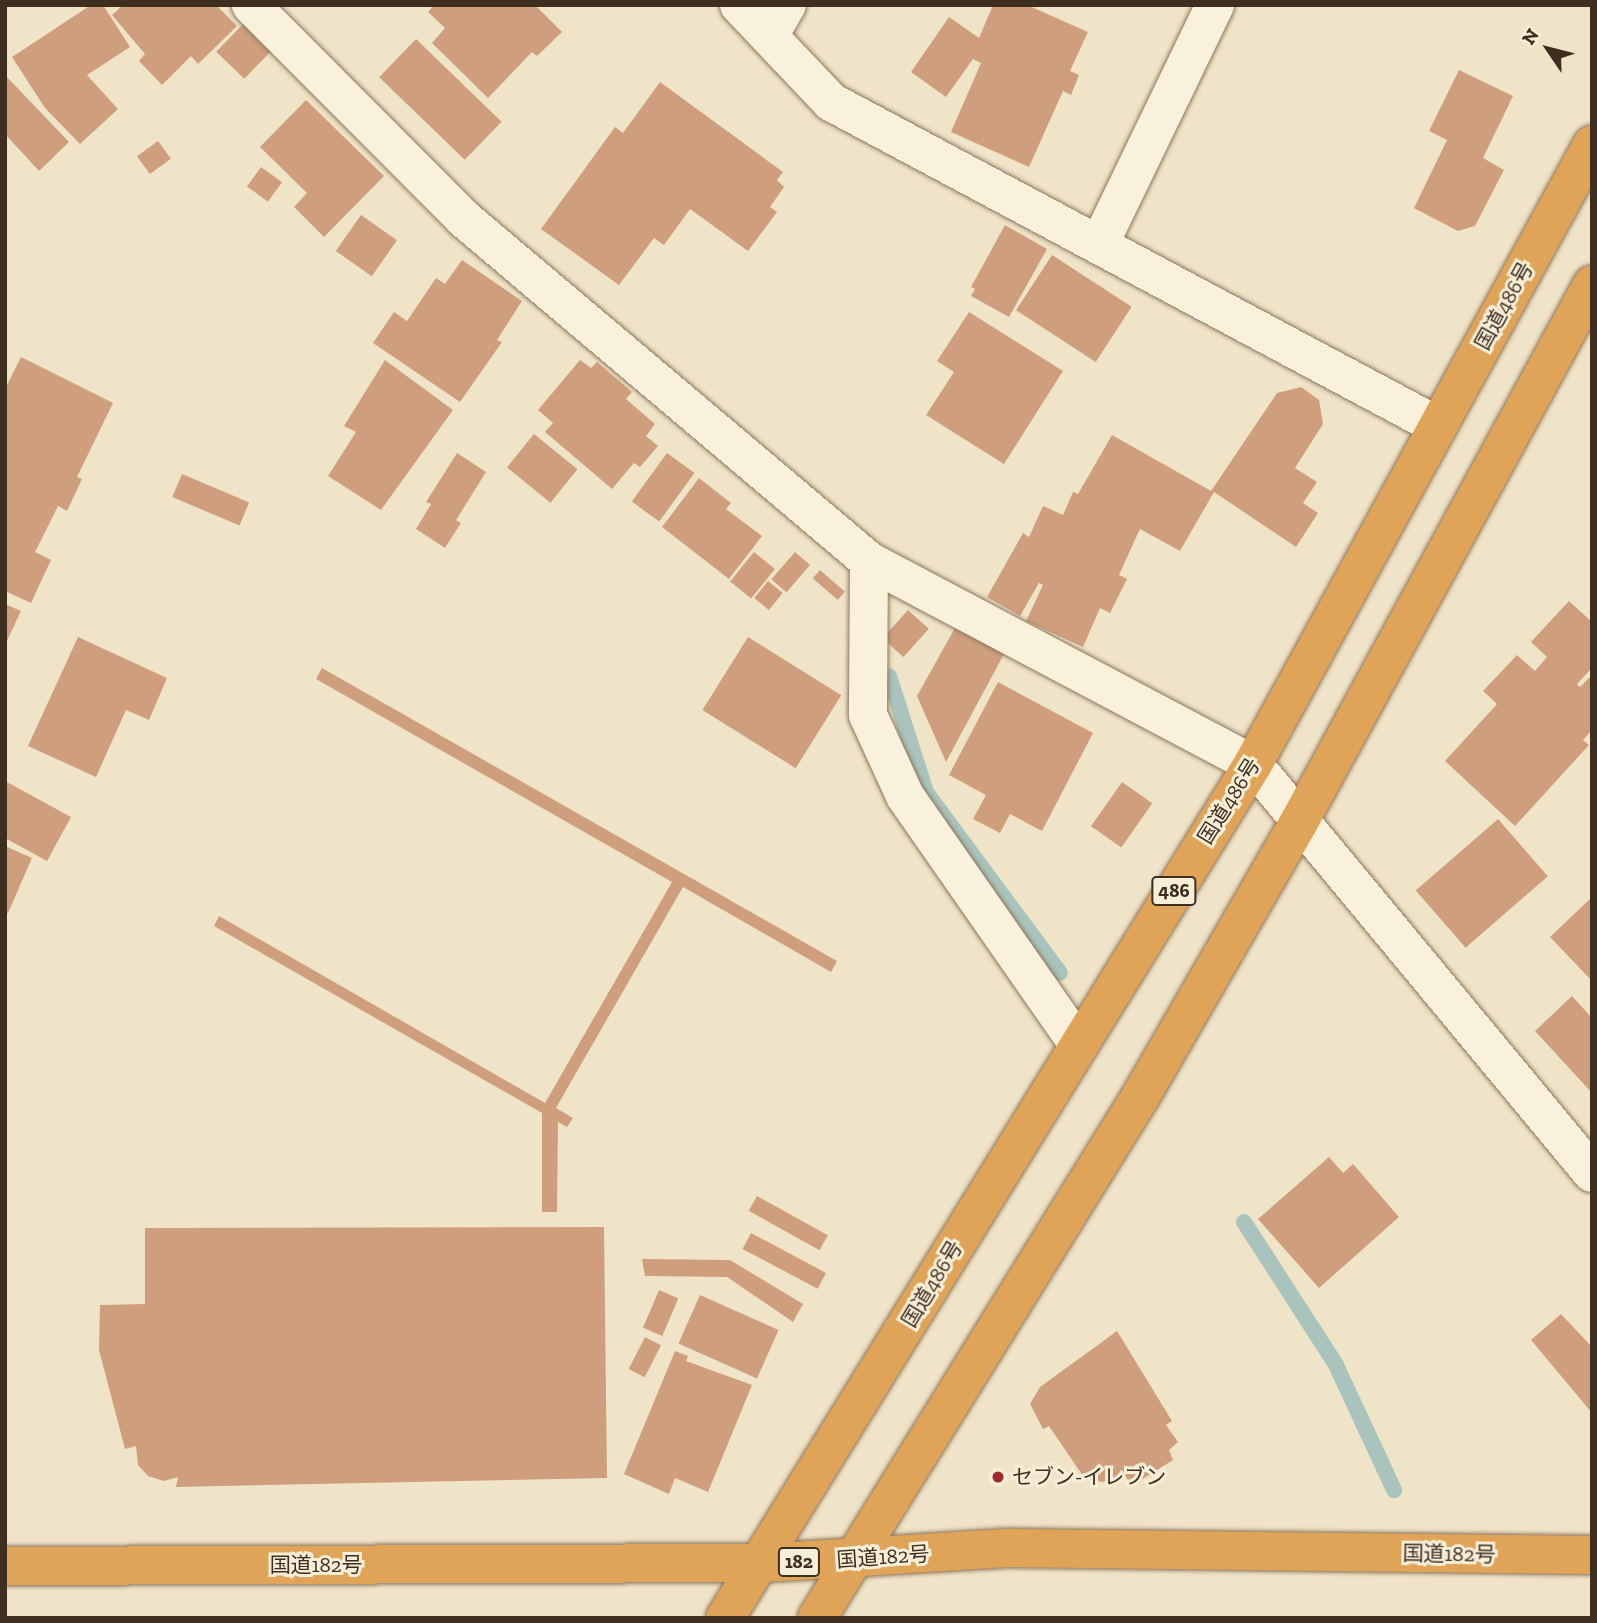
<!DOCTYPE html>
<html>
<head>
<meta charset="utf-8">
<style>
  body { margin:0 }
  #map { position:relative; width:1597px; height:1623px; overflow:hidden; background:#f0e4c8; font-family:"Zilla Slab","Noto Sans JP",serif }
  div>[style] { position:absolute }
  [style*='--x'] { left:calc(var(--x)*1px); top:calc(var(--y)*1px); width:calc(var(--w)*1px); rotate:calc(var(--a)*1deg) }
  .stream>* { height:16px; margin:-8px; padding:0 8px; transform-origin:8px; border-radius:8px; background:#a9c4bc }
  .building>* { inset:0; background:#cf9f7d; transform-origin:0 0 }
  .roads { filter:drop-shadow(0 0 2px #8d765c) drop-shadow(0 0 2px #8d765c) }
  .minor>* { height:38px; margin:-19px; padding:0 19px; transform-origin:19px; border-radius:19px; background:#faf1dc }
  .highway>* { height:38px; margin:-19px; padding:0 19px; transform-origin:19px; border-radius:19px; background:#e0a458 }
  .dots>* { width:19px; height:19px; translate:-50% -50%; box-sizing:border-box; border:4px solid #f7eed8; border-radius:50% }
  span { translate:-50% -50%; white-space:nowrap; text-align:center; line-height:1.15; -webkit-text-stroke:6px #f7eed8; paint-order:stroke }
  .shield-label span { padding:2px 5px; background:#f7eed8; border:2px solid; border-radius:5px; -webkit-text-stroke-width:0 }
  .shield-label { font-size:19px; color:#3d2e20; font-weight:700 }
  .street-label { font-size:21px; color:#3d2e20 }
  .poi-label { font-size:21px; color:#3d2e20 }
  .left { translate:0 -50%; text-align:left }
  .frame { position:absolute; inset:0; border:7px solid #3d2e20; pointer-events:none }
  .north { position:absolute; left:1513px; top:14px; width:70px; height:70px; -webkit-text-stroke:5px #f7eed8; paint-order:stroke; rotate:305deg; font-size:19px; font-weight:700; line-height:28px; text-align:center; color:#3d2e20 }
  .north::after { content:''; display:block; margin:auto; width:24px; height:32px; background:#3d2e20; clip-path:polygon(50% 0,100% 100%,50% 72%,0 100%) }
</style>
</head>
<body>
<div id="map">
  <div class="stream">
    <div style="--x:889;--y:676;--w:122;--a:72.3"></div>
    <div style="--x:926;--y:792;--w:225;--a:53.5"></div>
    <div style="--x:1244;--y:1222;--w:170;--a:57.2"></div>
    <div style="--x:1336;--y:1365;--w:138;--a:65.1"></div>
  </div>
  <div class="building">
    <div style="clip-path:polygon(91px 5px,103px 5px,130px 47px,87px 75px,118px 109px,80px 144px,45px 108px,12px 57px)"></div>
    <div style="clip-path:polygon(123px 5px,216px 5px,237px 26px,198px 64px,191px 56px,162px 85px,139px 61px,145px 54px,112px 15px)"></div>
    <div style="clip-path:polygon(434px 5px,535px 5px,562px 32px,537px 56px,532px 52px,488px 98px,432px 43px,445px 28px,428px 12px)"></div>
    <div style="clip-path:polygon(993px 5px,1027px 5px,1088px 32px,1070px 71px,1079px 75px,1071px 95px,1063px 91px,1029px 167px,951px 132px,981px 63px,973px 59px,946px 97px,911px 72px,949px 17px,979px 38px)"></div>
    <div style="left:244px;top:23px;width:39px;height:40px;rotate:44deg"></div>
    <div style="left:416px;top:39px;width:119px;height:53px;rotate:44deg"></div>
    <div style="clip-path:polygon(1459px 70px,1513px 96px,1483px 158px,1504px 170px,1475px 226px,1458px 231px,1414px 208px,1447px 140px,1429px 131px)"></div>
    <div style="clip-path:polygon(5px 75px,69px 142px,39px 171px,5px 134px)"></div>
    <div style="clip-path:polygon(660px 82px,783px 172px,777px 180px,784px 187px,770px 207px,777px 212px,748px 251px,690px 209px,664px 245px,654px 238px,619px 285px,541px 229px,615px 127px,623px 133px)"></div>
    <div style="clip-path:polygon(306px 100px,384px 176px,324px 237px,294px 207px,307px 193px,260px 147px)"></div>
    <div style="left:158px;top:141px;width:22px;height:26px;rotate:54deg"></div>
    <div style="left:261px;top:167px;width:26px;height:24px;rotate:36deg"></div>
    <div style="left:361px;top:215px;width:44px;height:44px;rotate:35deg"></div>
    <div style="clip-path:polygon(1005px 225px,1047px 249px,1009px 317px,971px 296px,975px 289px,971px 287px)"></div>
    <div style="left:1052px;top:255px;width:95px;height:66px;rotate:33deg"></div>
    <div style="clip-path:polygon(462px 260px,522px 301px,497px 340px,502px 342px,460px 402px,373px 343px,394px 312px,407px 321px,436px 278px,445px 284px)"></div>
    <div style="clip-path:polygon(969px 312px,1063px 371px,1004px 464px,926px 415px,954px 372px,937px 361px)"></div>
    <div style="clip-path:polygon(21px 357px,113px 403px,77px 477px,82px 479px,67px 511px,58px 506px,35px 552px,51px 560px,31px 603px,5px 591px,5px 389px)"></div>
    <div style="clip-path:polygon(385px 360px,453px 410px,381px 510px,328px 476px,356px 432px,344px 426px)"></div>
    <div style="clip-path:polygon(580px 360px,591px 368px,597px 362px,632px 392px,626px 399px,655px 424px,646px 436px,658px 446px,640px 467px,634px 463px,612px 489px,545px 432px,553px 423px,538px 410px)"></div>
    <div style="clip-path:polygon(1301px 387px,1319px 400px,1323px 424px,1295px 468px,1317px 482px,1303px 503px,1318px 513px,1296px 547px,1214px 492px,1180px 551px,1140px 529px,1119px 575px,1127px 579px,1110px 613px,1100px 608px,1083px 647px,1026px 621px,1043px 585px,1039px 583px,1020px 616px,987px 597px,1023px 533px,1029px 537px,1043px 506px,1063px 515px,1073px 492px,1078px 494px,1112px 435px,1211px 491px,1277px 393px)"></div>
    <div style="left:534px;top:434px;width:56px;height:43px;rotate:39deg"></div>
    <div style="clip-path:polygon(457px 453px,486px 472px,456px 520px,461px 523px,445px 548px,416px 529px,431px 504px,426px 502px)"></div>
    <div style="left:667px;top:453px;width:34px;height:60px;rotate:36deg"></div>
    <div style="left:182px;top:474px;width:73px;height:25px;rotate:23deg"></div>
    <div style="clip-path:polygon(699px 478px,731px 503px,726px 509px,762px 536px,729px 579px,662px 527px)"></div>
    <div style="left:754px;top:552px;width:27px;height:38px;rotate:39deg"></div>
    <div style="left:795px;top:552px;width:20px;height:36px;rotate:41deg"></div>
    <div style="left:820px;top:570px;width:33px;height:11px;rotate:41deg"></div>
    <div style="left:768px;top:581px;width:19px;height:22px;rotate:39deg"></div>
    <div style="clip-path:polygon(1569px 601px,1592px 622px,1592px 668px,1577px 684px,1580px 687px,1592px 675px,1592px 730px,1583px 740px,1589px 745px,1515px 826px,1445px 761px,1497px 704px,1483px 691px,1517px 655px,1535px 671px,1547px 657px,1531px 642px)"></div>
    <div style="clip-path:polygon(5px 604px,21px 611px,5px 645px)"></div>
    <div style="left:908px;top:610px;width:28px;height:38px;rotate:42deg"></div>
    <div style="clip-path:polygon(956px 626px,1004px 654px,946px 762px,917px 696px)"></div>
    <div style="clip-path:polygon(78px 637px,167px 678px,149px 720px,126px 710px,96px 777px,28px 746px)"></div>
    <div style="left:748px;top:637px;width:110px;height:86px;rotate:32deg"></div>
    <div style="clip-path:polygon(322px 668px,837px 961px,831px 972px,683px 887px,556px 1108px,573px 1118px,567px 1127px,558px 1122px,557px 1212px,542px 1212px,542px 1113px,214px 926px,219px 916px,545px 1103px,672px 882px,316px 679px)"></div>
    <div style="clip-path:polygon(998px 682px,1093px 733px,1042px 831px,1010px 814px,1000px 833px,973px 819px,986px 795px,949px 775px)"></div>
    <div style="clip-path:polygon(5px 781px,71px 817px,47px 861px,5px 838px)"></div>
    <div style="left:1122px;top:782px;width:37px;height:54px;rotate:35deg"></div>
    <div style="left:1498px;top:819px;width:76px;height:109px;rotate:49deg"></div>
    <div style="clip-path:polygon(5px 846px,32px 858px,8px 913px,5px 912px)"></div>
    <div style="clip-path:polygon(1592px 897px,1592px 981px,1550px 937px)"></div>
    <div style="clip-path:polygon(1572px 996px,1592px 1018px,1592px 1093px,1535px 1031px)"></div>
    <div style="clip-path:polygon(1329px 1157px,1343px 1173px,1353px 1164px,1399px 1217px,1319px 1288px,1258px 1219px)"></div>
    <div style="left:757px;top:1196px;width:81px;height:17px;rotate:29deg"></div>
    <div style="clip-path:polygon(604px 1227px,607px 1478px,176px 1487px,178px 1477px,164px 1481px,148px 1476px,138px 1465px,136px 1446px,125px 1449px,99px 1350px,100px 1305px,145px 1304px,145px 1228px)"></div>
    <div style="left:751px;top:1233px;width:85px;height:18px;rotate:28deg"></div>
    <div style="clip-path:polygon(642px 1259px,730px 1260px,803px 1304px,793px 1322px,727px 1277px,645px 1276px)"></div>
    <div style="left:659px;top:1290px;width:21px;height:41px;rotate:23deg"></div>
    <div style="left:700px;top:1295px;width:86px;height:53px;rotate:24deg"></div>
    <div style="clip-path:polygon(1561px 1314px,1592px 1347px,1592px 1413px,1531px 1340px)"></div>
    <div style="clip-path:polygon(1117px 1331px,1172px 1421px,1166px 1425px,1178px 1442px,1169px 1450px,1173px 1460px,1133px 1485px,1123px 1474px,1103px 1482px,1085px 1479px,1049px 1426px,1043px 1429px,1030px 1404px,1040px 1387px)"></div>
    <div style="left:645px;top:1337px;width:18px;height:36px;rotate:27deg"></div>
    <div style="clip-path:polygon(675px 1351px,688px 1356px,686px 1361px,752px 1385px,708px 1492px,675px 1478px,669px 1494px,624px 1474px)"></div>
  </div>
  <div class="roads">
    <div class="minor">
      <div style="--x:251;--y:5;--w:301;--a:45.1"></div>
      <div style="--x:463;--y:218;--w:531;--a:40.19"></div>
      <div style="--x:869;--y:561;--w:434;--a:27.9"></div>
      <div style="--x:1253;--y:764;--w:531;--a:50.35"></div>
      <div style="--x:739;--y:5;--w:134;--a:46.5"></div>
      <div style="--x:831;--y:102;--w:688;--a:28.09"></div>
      <div style="--x:769;--y:36;--w:36;--a:-60"></div>
      <div style="--x:1099;--y:245;--w:267;--a:-64.2"></div>
      <div style="--x:869;--y:561;--w:154;--a:90.4"></div>
      <div style="--x:868;--y:715;--w:89;--a:65.4"></div>
      <div style="--x:905;--y:796;--w:302;--a:55.1"></div>
    </div>
    <div class="highway">
      <div style="--x:5;--y:1566;--w:757;--a:-0.23"></div>
      <div style="--x:762;--y:1563;--w:246;--a:-3.5"></div>
      <div style="--x:1008;--y:1548;--w:584;--a:0.69"></div>
      <div style="--x:725;--y:1618;--w:1004;--a:-58.27"></div>
      <div style="--x:1253;--y:764;--w:706;--a:-61.29"></div>
      <div style="--x:817;--y:1618;--w:617;--a:-58.19"></div>
      <div style="--x:1142;--y:1094;--w:314;--a:-60"></div>
      <div style="--x:1299;--y:822;--w:612;--a:-61.38"></div>
    </div>
  </div>
  <div class="dots">
    <div style="left:998px;top:1477px;background:#9e2a2b"></div>
  </div>
  <div class="shield-label">
    <span style="left:1174px;top:891px">486</span>
    <span style="left:799px;top:1562px">182</span>
  </div>
  <div class="street-label">
    <span style="left:1504px;top:306px;rotate:-61deg">国道486号</span>
    <span style="left:1229px;top:801px;rotate:-58deg">国道486号</span>
    <span style="left:932px;top:1284px;rotate:-59deg">国道486号</span>
    <span style="left:1449px;top:1554px;rotate:1deg">国道182号</span>
    <span style="left:883px;top:1557px;rotate:-4deg">国道182号</span>
    <span style="left:316px;top:1565px">国道182号</span>
  </div>
  <div class="poi-label">
    <span class="left" style="left:1012px;top:1477px">セブン-イレブン</span>
  </div>
  <div class="frame"></div>
  <div class="north">N</div>
</div>
</body>
</html>
